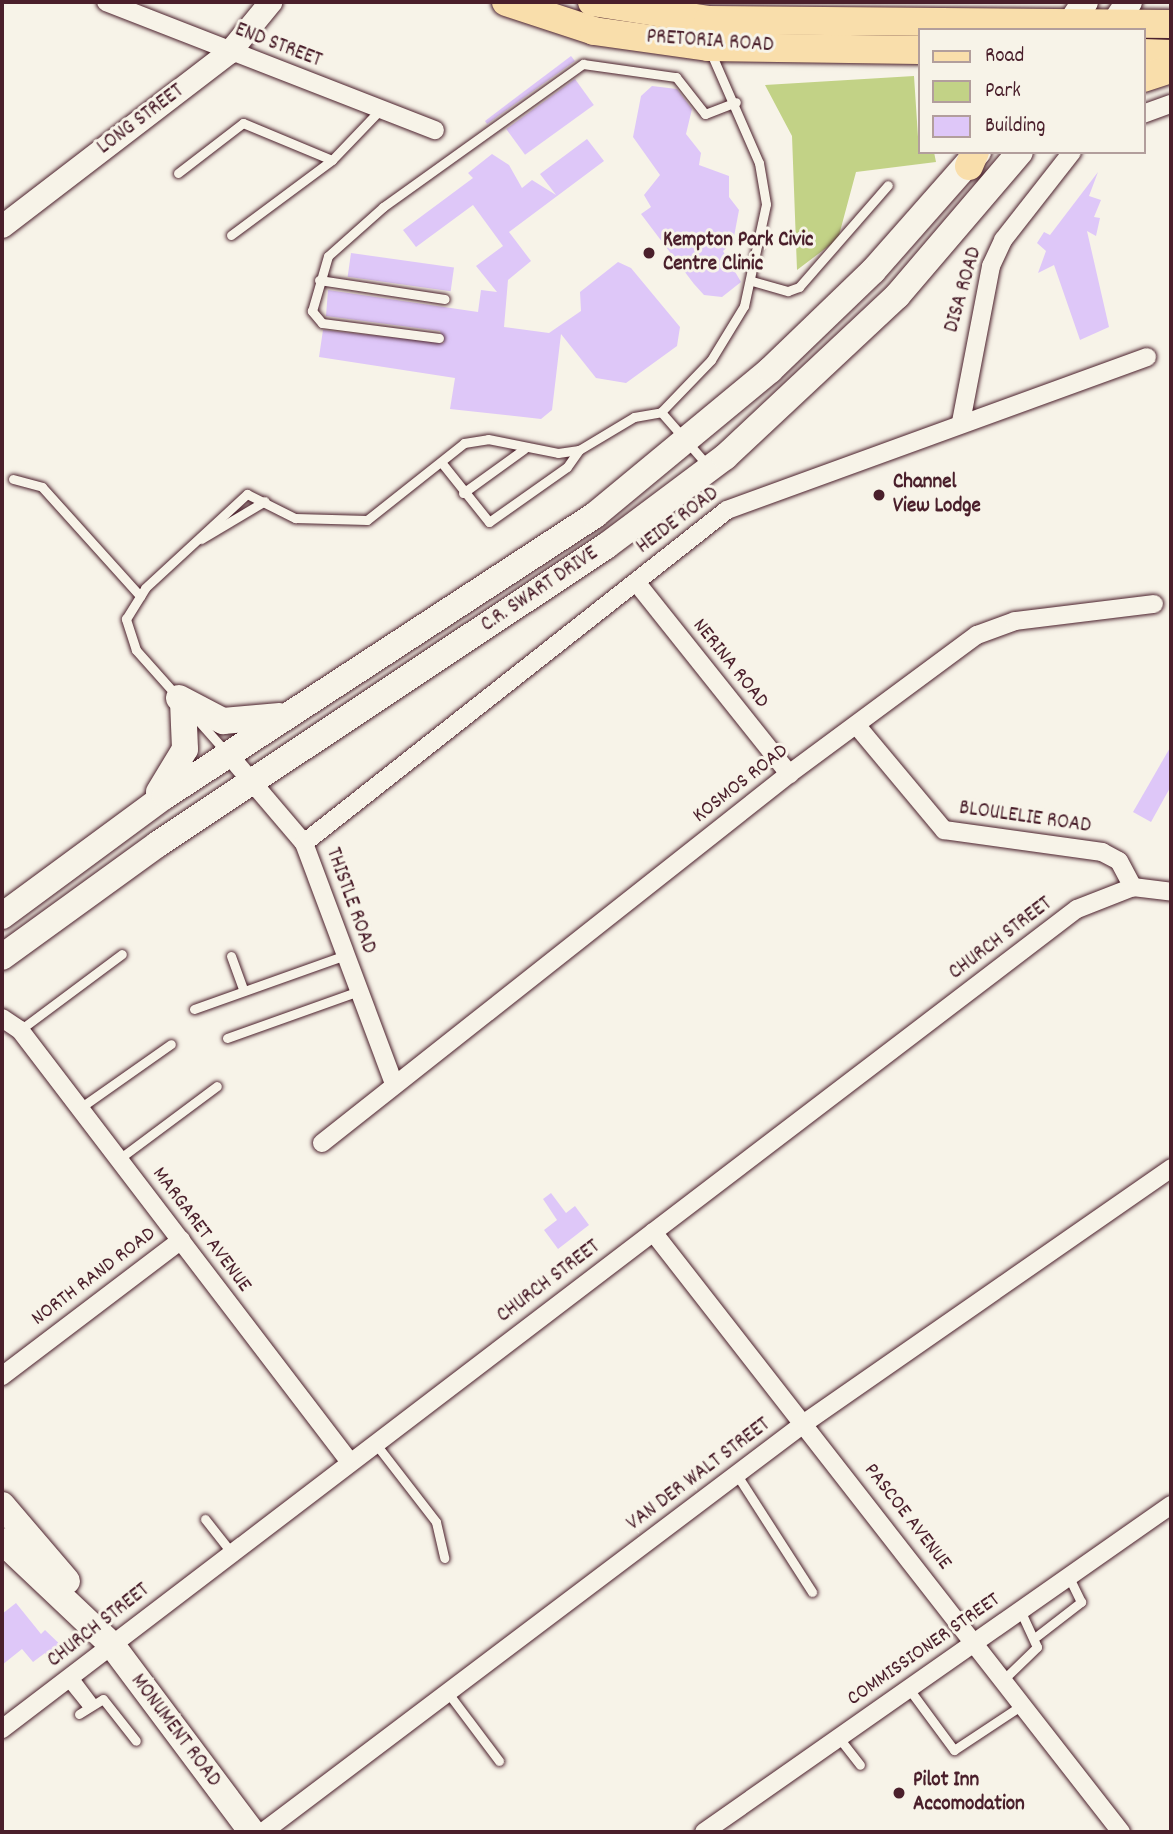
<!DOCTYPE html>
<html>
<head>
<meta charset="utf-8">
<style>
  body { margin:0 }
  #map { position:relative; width:1173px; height:1834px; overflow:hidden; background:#f7f3e8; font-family:Dekko,sans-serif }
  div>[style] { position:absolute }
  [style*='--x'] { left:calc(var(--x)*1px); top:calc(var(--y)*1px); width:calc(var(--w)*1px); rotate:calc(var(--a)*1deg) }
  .green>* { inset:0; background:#c2d286 }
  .building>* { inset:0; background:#dec7f8; transform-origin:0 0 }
  .roads { filter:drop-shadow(0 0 2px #4a1f2b) drop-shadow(0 0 2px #4a1f2b) }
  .service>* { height:9px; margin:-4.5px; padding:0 4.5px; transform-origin:4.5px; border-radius:4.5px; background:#f7f3e8 }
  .minor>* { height:18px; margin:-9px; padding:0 9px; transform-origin:9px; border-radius:9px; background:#f7f3e8 }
  .tertiary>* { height:23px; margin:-11.5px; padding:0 11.5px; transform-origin:11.5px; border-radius:11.5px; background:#f7f3e8 }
  .secondary>* { height:26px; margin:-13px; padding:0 13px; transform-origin:13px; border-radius:13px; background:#f7f3e8 }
  .primary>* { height:28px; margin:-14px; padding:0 14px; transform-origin:14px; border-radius:14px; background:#f9deab }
  .dots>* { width:19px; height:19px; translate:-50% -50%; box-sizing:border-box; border:4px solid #f7f3e8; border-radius:50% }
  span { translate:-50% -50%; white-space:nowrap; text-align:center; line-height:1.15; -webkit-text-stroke:6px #f7f3e8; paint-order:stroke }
  .street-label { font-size:21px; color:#4a1f2b }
  .poi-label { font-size:21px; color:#4a1f2b; font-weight:700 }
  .left { translate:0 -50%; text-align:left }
  .frame { position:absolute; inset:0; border:4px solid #4a1f2b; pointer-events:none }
  .legend { position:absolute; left:918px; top:28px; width:228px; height:126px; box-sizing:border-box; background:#f7f3e8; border:2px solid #b29e9c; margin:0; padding:9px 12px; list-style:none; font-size:21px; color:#4a1f2b }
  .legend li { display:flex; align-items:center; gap:14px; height:35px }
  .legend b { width:35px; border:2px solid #b29e9c }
</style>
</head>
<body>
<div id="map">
  <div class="green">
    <div style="clip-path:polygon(914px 76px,919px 152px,934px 152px,936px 162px,856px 172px,838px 239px,797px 270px,792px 136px,765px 85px)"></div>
  </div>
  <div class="building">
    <div style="clip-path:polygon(571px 56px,575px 61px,487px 124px,485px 121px)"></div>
    <div style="left:575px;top:79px;width:32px;height:85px;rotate:54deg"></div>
    <div style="clip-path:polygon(652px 86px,677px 89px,692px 109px,686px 134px,701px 153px,699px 165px,729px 176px,729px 197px,739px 210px,733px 242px,723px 251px,741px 282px,722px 297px,704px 295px,694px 284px,641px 214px,651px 207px,644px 195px,660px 175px,633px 137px,641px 96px)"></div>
    <div style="clip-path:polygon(587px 139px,604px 161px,509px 232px,531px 261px,508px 280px,504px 327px,549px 333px,581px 311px,580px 292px,618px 262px,631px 268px,680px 327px,677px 346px,626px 383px,596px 378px,561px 334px,552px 410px,541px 419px,450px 409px,455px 378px,319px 357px,323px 330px,444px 343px,440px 331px,326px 316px,328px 290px,478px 312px,481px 290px,497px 292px,476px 266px,503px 246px,473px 205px,416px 247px,403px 230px,473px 178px,468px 173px,492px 154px,509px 165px,522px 188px,532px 180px,556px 195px,540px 174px)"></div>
    <div style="clip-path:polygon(1098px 172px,1089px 196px,1101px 200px,1094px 217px,1100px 218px,1096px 236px,1087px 231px,1109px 327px,1080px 340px,1054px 265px,1038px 273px,1046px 251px,1037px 243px,1044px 232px,1050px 235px)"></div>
    <div style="left:351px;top:253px;width:104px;height:24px;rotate:8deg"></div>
    <div style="clip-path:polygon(1171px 746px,1171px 786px,1151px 822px,1133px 812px)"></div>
    <div style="clip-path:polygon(551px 1193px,566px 1213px,575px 1206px,589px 1225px,558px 1249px,544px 1230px,557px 1220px,543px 1199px)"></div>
    <div style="clip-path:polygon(16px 1603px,41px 1634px,45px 1630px,68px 1652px,53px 1664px,45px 1653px,33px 1662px,22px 1649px,2px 1665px,2px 1614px)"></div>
  </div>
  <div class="roads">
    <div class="service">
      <div style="--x:178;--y:173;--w:82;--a:-37.6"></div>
      <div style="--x:243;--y:123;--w:96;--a:22.6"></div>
      <div style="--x:231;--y:235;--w:126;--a:-36.6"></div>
      <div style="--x:332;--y:160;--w:69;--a:-46.2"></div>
      <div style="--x:319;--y:280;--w:127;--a:8.6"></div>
      <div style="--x:752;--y:281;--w:37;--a:16"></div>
      <div style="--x:788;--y:291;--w:12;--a:-20"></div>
      <div style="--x:799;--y:287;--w:135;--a:-48.9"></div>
      <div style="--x:439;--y:338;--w:118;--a:-172.7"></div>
      <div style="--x:322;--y:323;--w:16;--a:-130"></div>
      <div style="--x:312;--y:311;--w:57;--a:-73.8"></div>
      <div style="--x:328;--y:256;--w:74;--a:-41.7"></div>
      <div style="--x:383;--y:207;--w:246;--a:-35.6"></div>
      <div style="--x:583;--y:64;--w:94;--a:8"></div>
      <div style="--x:676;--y:77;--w:47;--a:51.9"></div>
      <div style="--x:705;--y:114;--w:33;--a:-21"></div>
      <div style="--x:661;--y:412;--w:73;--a:48.9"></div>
      <div style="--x:441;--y:462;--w:77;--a:51.3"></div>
      <div style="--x:489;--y:522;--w:95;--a:-35.2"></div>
      <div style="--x:567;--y:467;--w:21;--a:-55"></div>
      <div style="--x:13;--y:479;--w:30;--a:15"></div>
      <div style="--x:42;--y:487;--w:147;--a:48"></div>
      <div style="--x:463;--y:493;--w:75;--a:-35.8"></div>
      <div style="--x:201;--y:539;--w:74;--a:-30.7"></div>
      <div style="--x:177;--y:696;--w:62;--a:-131.7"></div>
      <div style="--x:136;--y:650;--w:33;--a:-108"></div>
      <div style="--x:126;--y:619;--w:36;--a:-58"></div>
      <div style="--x:145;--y:588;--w:139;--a:-42.7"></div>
      <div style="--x:247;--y:494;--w:54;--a:26.6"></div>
      <div style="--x:295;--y:518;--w:72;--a:1.6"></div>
      <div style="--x:367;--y:520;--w:124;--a:-38.4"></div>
      <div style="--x:464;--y:443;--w:24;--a:-9"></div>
      <div style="--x:488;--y:439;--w:71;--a:11.3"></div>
      <div style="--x:558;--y:453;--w:21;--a:-8"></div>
      <div style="--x:579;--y:450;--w:64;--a:-31"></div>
      <div style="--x:634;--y:417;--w:27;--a:-10"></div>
      <div style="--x:661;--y:412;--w:72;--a:-46.1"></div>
      <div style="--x:711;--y:360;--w:63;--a:-58.6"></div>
      <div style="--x:744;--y:306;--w:104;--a:-77.8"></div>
      <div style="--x:766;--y:204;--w:42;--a:-99.7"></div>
      <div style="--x:759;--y:163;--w:122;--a:-113.6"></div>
      <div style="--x:195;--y:717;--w:48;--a:48.4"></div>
      <div style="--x:231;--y:956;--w:37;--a:70"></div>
      <div style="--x:194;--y:1009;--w:161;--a:-19.6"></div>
      <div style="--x:20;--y:1030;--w:127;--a:-36.7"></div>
      <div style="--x:227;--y:1038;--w:140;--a:-19.6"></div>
      <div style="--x:80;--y:1108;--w:111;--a:-35.1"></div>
      <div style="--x:119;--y:1159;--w:122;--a:-36.7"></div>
      <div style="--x:375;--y:1443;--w:100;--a:52.3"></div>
      <div style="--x:436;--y:1522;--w:37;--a:77"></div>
      <div style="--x:737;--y:1475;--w:139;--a:57.3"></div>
      <div style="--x:205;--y:1519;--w:42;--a:51.8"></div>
      <div style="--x:1037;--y:1636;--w:56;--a:-37.7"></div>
      <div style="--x:1081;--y:1602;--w:28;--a:-116"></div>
      <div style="--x:72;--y:1675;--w:35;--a:53"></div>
      <div style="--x:1004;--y:1679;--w:46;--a:-44.1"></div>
      <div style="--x:1037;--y:1647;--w:41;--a:-114.7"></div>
      <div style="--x:66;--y:1680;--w:35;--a:51"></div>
      <div style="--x:909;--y:1689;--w:76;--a:53.6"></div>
      <div style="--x:954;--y:1750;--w:82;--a:-33.5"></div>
      <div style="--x:448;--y:1693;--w:85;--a:53.1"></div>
      <div style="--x:79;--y:1714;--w:28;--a:-32"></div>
      <div style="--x:103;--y:1699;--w:53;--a:51.8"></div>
      <div style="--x:839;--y:1738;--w:34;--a:52"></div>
    </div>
    <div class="minor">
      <div style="--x:106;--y:2;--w:353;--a:21.3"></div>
      <div style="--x:1143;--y:114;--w:30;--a:-20"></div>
      <div style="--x:961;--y:422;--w:159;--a:-79.1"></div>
      <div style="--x:991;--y:266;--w:29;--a:-65"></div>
      <div style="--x:1003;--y:240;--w:112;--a:-51.9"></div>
      <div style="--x:636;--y:582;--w:246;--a:51.4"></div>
      <div style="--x:857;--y:726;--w:136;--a:50.1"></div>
      <div style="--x:944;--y:830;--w:160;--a:7.9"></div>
      <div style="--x:1102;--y:852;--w:19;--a:28"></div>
      <div style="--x:1119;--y:861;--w:30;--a:62"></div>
      <div style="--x:229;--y:755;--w:116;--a:49.6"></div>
      <div style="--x:304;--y:843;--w:257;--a:69.5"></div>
      <div style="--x:304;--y:843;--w:538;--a:-38.21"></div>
      <div style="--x:727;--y:510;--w:447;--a:-20"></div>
      <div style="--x:2;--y:1018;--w:22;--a:34"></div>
      <div style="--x:20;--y:1030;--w:542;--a:52.64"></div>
      <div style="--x:322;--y:1143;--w:595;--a:-38.31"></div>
      <div style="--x:789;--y:774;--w:234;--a:-36.5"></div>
      <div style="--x:977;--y:635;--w:40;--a:-20.2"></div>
      <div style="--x:1015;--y:621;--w:140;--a:-7"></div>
      <div style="--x:653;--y:1232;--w:761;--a:52.05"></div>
      <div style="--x:2;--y:1376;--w:225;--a:-37.2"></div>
      <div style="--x:2;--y:1729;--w:1352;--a:-37.34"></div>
      <div style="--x:1077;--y:909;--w:60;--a:-21.4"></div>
      <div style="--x:1133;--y:887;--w:38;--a:7"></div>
      <div style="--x:263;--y:1832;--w:680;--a:-37.06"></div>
      <div style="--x:806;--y:1422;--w:445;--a:-34.8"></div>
      <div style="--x:704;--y:1832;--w:570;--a:-35"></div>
    </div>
    <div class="tertiary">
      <div style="--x:2;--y:226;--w:286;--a:-37.5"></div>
      <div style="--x:229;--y:52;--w:65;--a:-50.6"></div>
    </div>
    <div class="secondary">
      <div style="--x:1066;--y:30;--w:34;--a:-56"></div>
      <div style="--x:1110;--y:30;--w:34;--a:-56"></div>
      <div style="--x:179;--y:698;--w:50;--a:27.6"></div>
      <div style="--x:223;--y:721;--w:57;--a:-5"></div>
      <div style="--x:159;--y:792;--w:50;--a:-58.8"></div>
      <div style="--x:185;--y:749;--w:47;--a:-92.4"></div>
      <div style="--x:2;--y:916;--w:202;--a:-36.4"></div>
      <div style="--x:165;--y:796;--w:514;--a:-33.16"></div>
      <div style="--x:595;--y:515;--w:227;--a:-39.6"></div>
      <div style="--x:770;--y:370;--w:143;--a:-43.9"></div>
      <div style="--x:873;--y:271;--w:159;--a:-48.6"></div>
      <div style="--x:2;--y:957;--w:193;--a:-35.9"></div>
      <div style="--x:158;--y:844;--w:538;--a:-33.63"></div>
      <div style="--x:606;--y:546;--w:149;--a:-36.8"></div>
      <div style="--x:725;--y:457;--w:236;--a:-43.1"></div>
      <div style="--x:897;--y:296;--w:189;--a:-49.5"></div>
      <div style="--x:2;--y:1505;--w:100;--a:49.5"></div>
      <div style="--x:2;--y:1541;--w:151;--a:43.4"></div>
      <div style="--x:112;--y:1645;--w:234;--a:53.2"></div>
    </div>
    <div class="primary">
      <div style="--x:506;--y:2;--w:93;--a:18.2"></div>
      <div style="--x:594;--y:31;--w:115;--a:8"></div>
      <div style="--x:708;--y:47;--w:211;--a:0.8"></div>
      <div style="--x:592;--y:2;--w:117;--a:8.8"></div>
      <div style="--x:708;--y:20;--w:463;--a:0.5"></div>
      <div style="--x:1143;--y:53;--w:28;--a:2"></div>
      <div style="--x:1143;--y:78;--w:29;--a:-18"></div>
      <div style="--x:969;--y:166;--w:15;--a:-67"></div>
    </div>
  </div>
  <div class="dots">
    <div style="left:649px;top:253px;background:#4a1f2b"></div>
    <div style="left:879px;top:495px;background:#4a1f2b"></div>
    <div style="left:899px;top:1793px;background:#4a1f2b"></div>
  </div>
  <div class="street-label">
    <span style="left:710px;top:42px;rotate:4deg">PRETORIA ROAD</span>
    <span style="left:278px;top:46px;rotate:21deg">END STREET</span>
    <span style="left:141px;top:120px;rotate:-37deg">LONG STREET</span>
    <span style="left:964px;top:290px;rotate:-74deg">DISA ROAD</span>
    <span style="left:678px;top:521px;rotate:-37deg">HEIDE ROAD</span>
    <span style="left:540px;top:590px;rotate:-34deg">C.R. SWART DRIVE</span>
    <span style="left:730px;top:664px;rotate:51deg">NERINA ROAD</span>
    <span style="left:741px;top:784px;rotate:-38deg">KOSMOS ROAD</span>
    <span style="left:1025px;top:818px;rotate:8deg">BLOULELIE ROAD</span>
    <span style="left:350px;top:901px;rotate:70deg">THISTLE ROAD</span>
    <span style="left:1001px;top:939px;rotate:-37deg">CHURCH STREET</span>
    <span style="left:201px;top:1230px;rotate:53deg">MARGARET AVENUE</span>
    <span style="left:94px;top:1277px;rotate:-37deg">NORTH RAND ROAD</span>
    <span style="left:549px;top:1282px;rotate:-37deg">CHURCH STREET</span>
    <span style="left:699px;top:1475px;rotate:-37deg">VAN DER WALT STREET</span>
    <span style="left:907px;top:1517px;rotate:52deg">PASCOE AVENUE</span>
    <span style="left:99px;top:1626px;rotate:-38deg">CHURCH STREET</span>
    <span style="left:924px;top:1650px;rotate:-35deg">COMMISSIONER STREET</span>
    <span style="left:175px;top:1731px;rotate:53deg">MONUMENT ROAD</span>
  </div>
  <div class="poi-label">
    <span class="left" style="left:663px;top:253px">Kempton Park Civic<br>Centre Clinic</span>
    <span class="left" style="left:893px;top:495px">Channel<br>View Lodge</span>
    <span class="left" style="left:913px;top:1793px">Pilot Inn<br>Accomodation</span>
  </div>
  <div class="frame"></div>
  <ul class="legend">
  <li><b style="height:9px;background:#f9deab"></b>Road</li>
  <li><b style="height:19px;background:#c2d286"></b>Park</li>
  <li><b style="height:19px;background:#dec7f8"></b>Building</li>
  </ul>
</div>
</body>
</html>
